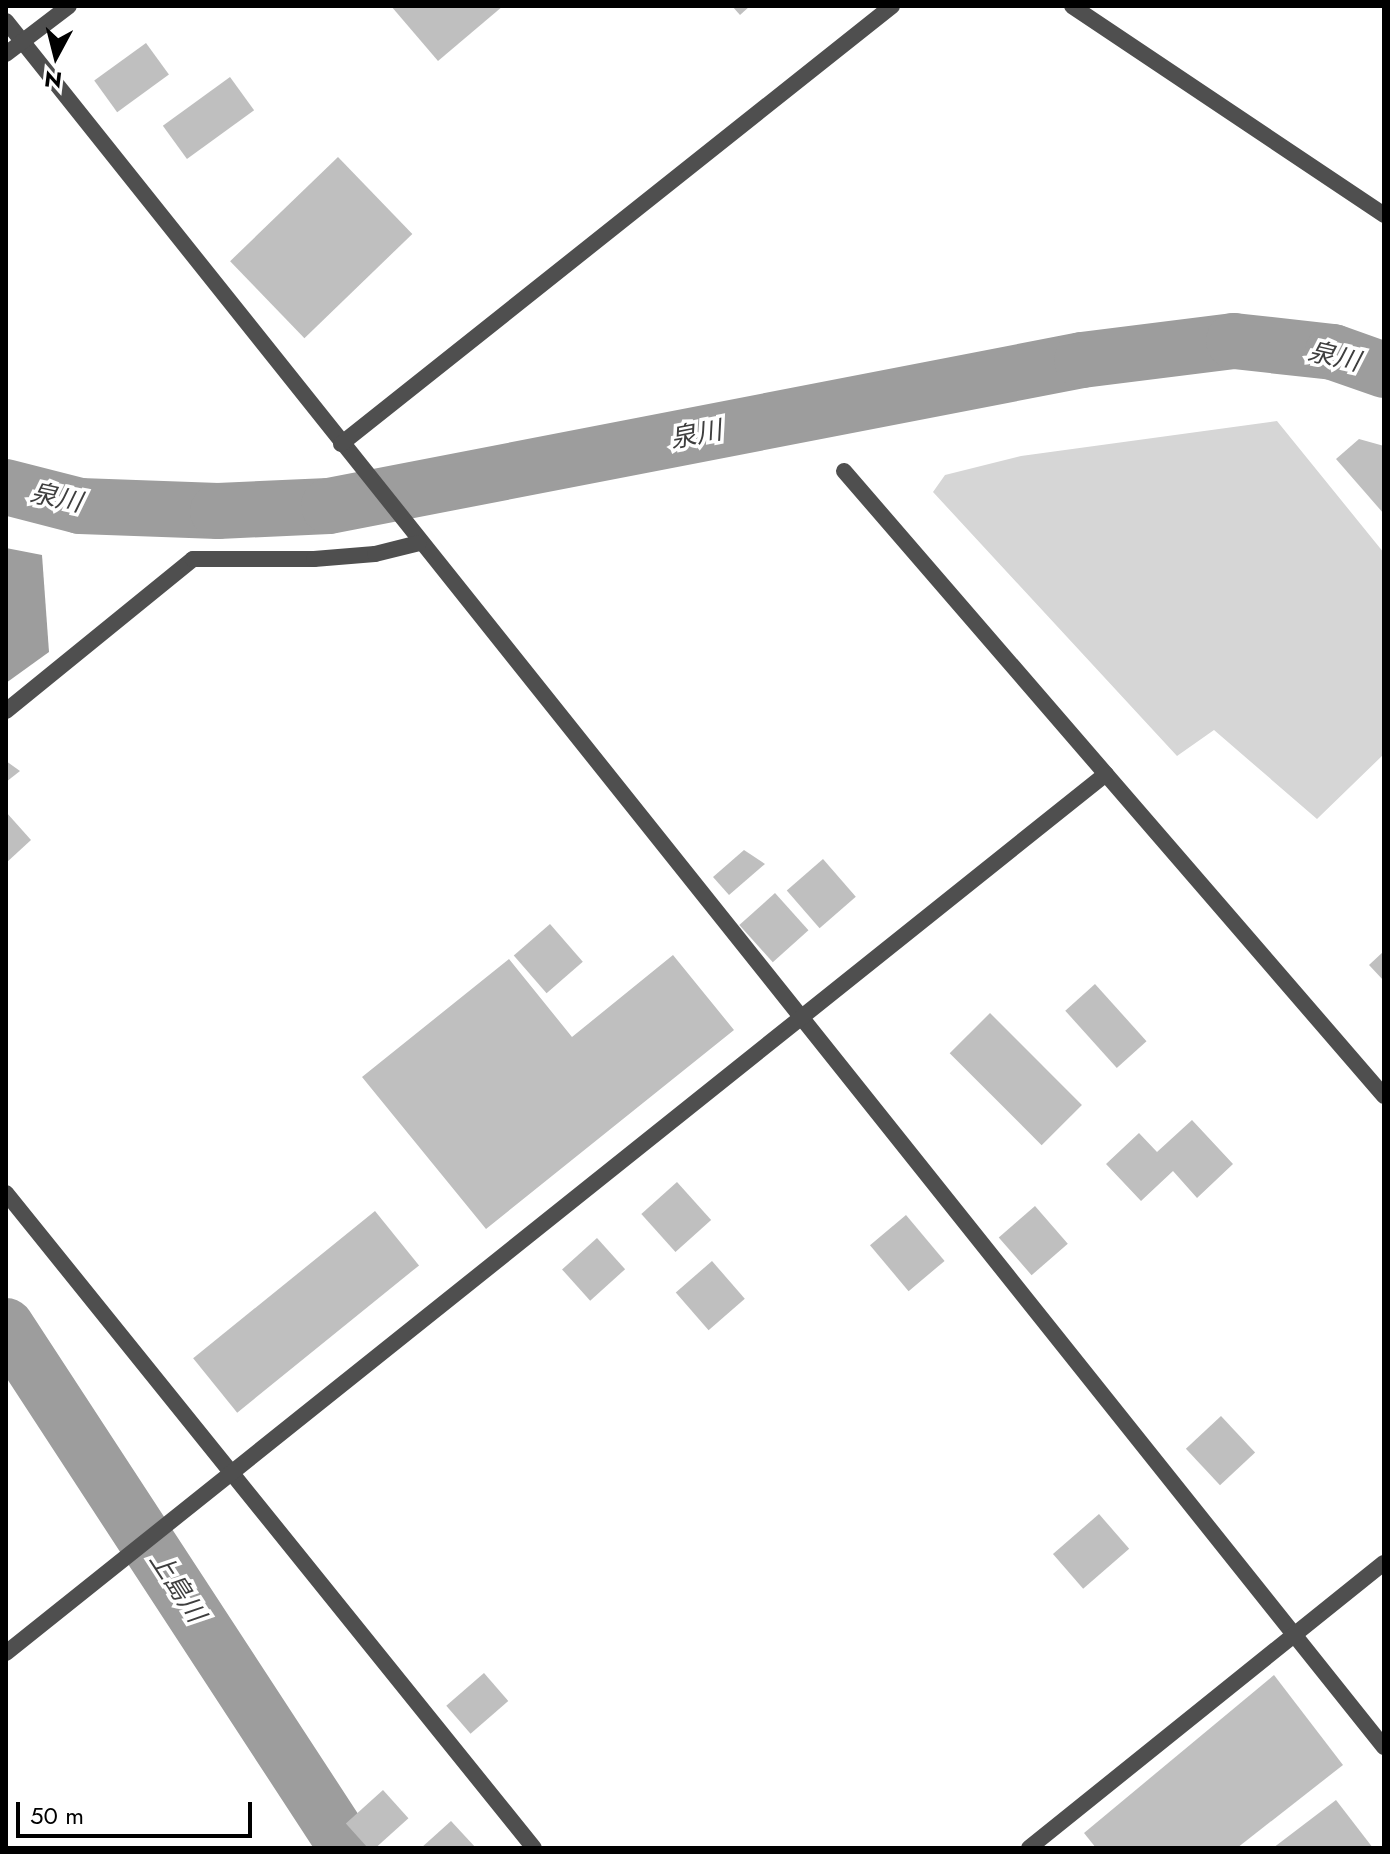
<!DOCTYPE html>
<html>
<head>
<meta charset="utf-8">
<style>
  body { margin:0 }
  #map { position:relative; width:1390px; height:1854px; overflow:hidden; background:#fff; font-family:Jost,"Noto Sans JP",sans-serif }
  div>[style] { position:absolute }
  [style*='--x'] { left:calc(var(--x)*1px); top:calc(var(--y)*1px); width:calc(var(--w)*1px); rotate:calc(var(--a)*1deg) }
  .green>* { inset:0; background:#d6d6d6 }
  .water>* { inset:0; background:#9d9d9d }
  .river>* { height:56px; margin:-28px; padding:0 28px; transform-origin:28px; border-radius:28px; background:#9d9d9d }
  .building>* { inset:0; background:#bfbfbf; transform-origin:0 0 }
  .minor>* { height:16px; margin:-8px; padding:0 8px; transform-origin:8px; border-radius:8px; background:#4f4f4f }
  .tertiary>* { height:16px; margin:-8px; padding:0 8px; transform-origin:8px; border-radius:8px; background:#4f4f4f }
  span { translate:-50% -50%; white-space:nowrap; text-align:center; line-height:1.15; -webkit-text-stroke:7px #fff; paint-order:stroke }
  .water-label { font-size:26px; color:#3e3e3e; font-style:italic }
  .frame { position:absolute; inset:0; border:8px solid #000; pointer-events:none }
  .north { position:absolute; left:16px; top:16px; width:80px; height:80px; -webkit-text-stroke:6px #fff; paint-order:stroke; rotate:187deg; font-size:22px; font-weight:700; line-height:32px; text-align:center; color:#000 }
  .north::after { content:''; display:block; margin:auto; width:28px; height:36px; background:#000; clip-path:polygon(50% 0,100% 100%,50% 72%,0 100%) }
  .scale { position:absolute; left:16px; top:1802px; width:236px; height:36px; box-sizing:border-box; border:4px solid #000; border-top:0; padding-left:10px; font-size:24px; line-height:28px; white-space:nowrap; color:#000; -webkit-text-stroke:6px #fff; paint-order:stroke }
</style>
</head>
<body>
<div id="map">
  <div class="green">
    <div style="clip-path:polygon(1277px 421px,1384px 553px,1384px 754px,1317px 819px,1214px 730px,1177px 756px,933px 492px,945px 475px,1021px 456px)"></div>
  </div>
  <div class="water">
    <div style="clip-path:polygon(6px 548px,42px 555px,49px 652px,6px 683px)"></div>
  </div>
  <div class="river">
    <div style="--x:6;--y:487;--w:76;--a:14.4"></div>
    <div style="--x:80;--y:506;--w:138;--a:2.1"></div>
    <div style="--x:218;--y:511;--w:111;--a:-2.6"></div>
    <div style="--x:329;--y:506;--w:767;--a:-10.97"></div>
    <div style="--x:1082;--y:360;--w:153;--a:-7.1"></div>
    <div style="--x:1234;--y:341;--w:100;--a:6.3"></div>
    <div style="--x:1333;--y:352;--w:54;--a:19.4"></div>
    <div style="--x:6;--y:1326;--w:624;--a:56.85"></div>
  </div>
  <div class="building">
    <div style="clip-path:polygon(391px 6px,503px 6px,438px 61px)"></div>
    <div style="clip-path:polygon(732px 6px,750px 6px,740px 15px)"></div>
    <div style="left:146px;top:43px;width:39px;height:64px;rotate:54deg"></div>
    <div style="left:230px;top:77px;width:41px;height:83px;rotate:54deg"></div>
    <div style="left:338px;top:157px;width:107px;height:150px;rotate:46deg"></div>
    <div style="clip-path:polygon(1359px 439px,1384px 446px,1384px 514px,1336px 459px)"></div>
    <div style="clip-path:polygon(6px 761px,20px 771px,6px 782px)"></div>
    <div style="clip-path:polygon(6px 812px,31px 840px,6px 863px)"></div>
    <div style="clip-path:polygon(744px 850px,765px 864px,729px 895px,713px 877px)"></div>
    <div style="left:823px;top:859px;width:50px;height:48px;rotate:49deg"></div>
    <div style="left:775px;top:893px;width:50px;height:48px;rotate:48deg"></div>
    <div style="left:550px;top:924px;width:50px;height:48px;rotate:49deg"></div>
    <div style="clip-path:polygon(1384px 951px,1384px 981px,1369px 965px)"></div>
    <div style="clip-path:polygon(673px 955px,734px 1030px,486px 1229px,362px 1077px,509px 959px,572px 1037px)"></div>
    <div style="left:1095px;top:984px;width:77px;height:40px;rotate:48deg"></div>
    <div style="left:990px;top:1013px;width:130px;height:57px;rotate:45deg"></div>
    <div style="clip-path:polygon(1192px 1120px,1233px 1164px,1197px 1198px,1173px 1171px,1141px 1201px,1106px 1164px,1139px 1133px,1157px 1152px)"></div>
    <div style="left:677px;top:1182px;width:51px;height:48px;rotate:48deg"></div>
    <div style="left:1035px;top:1206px;width:50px;height:48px;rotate:49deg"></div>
    <div style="left:375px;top:1211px;width:70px;height:234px;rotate:51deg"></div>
    <div style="left:906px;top:1215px;width:60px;height:47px;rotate:50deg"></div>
    <div style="left:597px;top:1238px;width:42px;height:47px;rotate:48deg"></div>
    <div style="left:712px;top:1261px;width:50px;height:48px;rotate:49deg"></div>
    <div style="left:1221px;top:1416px;width:50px;height:48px;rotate:47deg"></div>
    <div style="left:1099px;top:1514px;width:46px;height:61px;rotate:49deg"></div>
    <div style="left:484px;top:1673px;width:37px;height:50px;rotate:49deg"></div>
    <div style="clip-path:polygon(1274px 1675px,1343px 1765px,1237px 1848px,1096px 1848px,1084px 1833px)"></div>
    <div style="left:383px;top:1790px;width:38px;height:50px;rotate:48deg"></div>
    <div style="clip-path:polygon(1336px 1800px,1373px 1848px,1273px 1848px)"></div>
    <div style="clip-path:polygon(451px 1821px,476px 1848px,421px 1848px)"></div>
  </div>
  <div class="minor">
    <div style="--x:6;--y:21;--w:2209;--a:51.4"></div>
    <div style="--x:6;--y:54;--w:79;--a:-37.3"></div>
    <div style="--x:341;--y:444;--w:704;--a:-38.48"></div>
    <div style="--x:844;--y:471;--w:826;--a:49.17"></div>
    <div style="--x:6;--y:711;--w:241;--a:-39.1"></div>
    <div style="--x:193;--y:559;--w:121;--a:0"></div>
    <div style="--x:314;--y:559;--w:61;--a:-4.7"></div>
    <div style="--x:375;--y:554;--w:45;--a:-14"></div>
    <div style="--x:6;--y:1193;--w:841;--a:51.13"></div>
    <div style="--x:6;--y:1653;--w:1408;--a:-38.63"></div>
    <div style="--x:1029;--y:1848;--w:455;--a:-38.8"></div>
  </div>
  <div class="tertiary">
    <div style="--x:1072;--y:6;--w:376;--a:33.8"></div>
  </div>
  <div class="water-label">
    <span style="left:1334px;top:357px;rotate:13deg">泉川</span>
    <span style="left:696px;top:435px;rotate:-11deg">泉川</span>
    <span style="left:56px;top:498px;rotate:12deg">泉川</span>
    <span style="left:177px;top:1587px;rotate:57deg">上島川</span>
  </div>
  <div class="frame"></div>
  <div class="north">N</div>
  <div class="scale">50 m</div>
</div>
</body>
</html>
